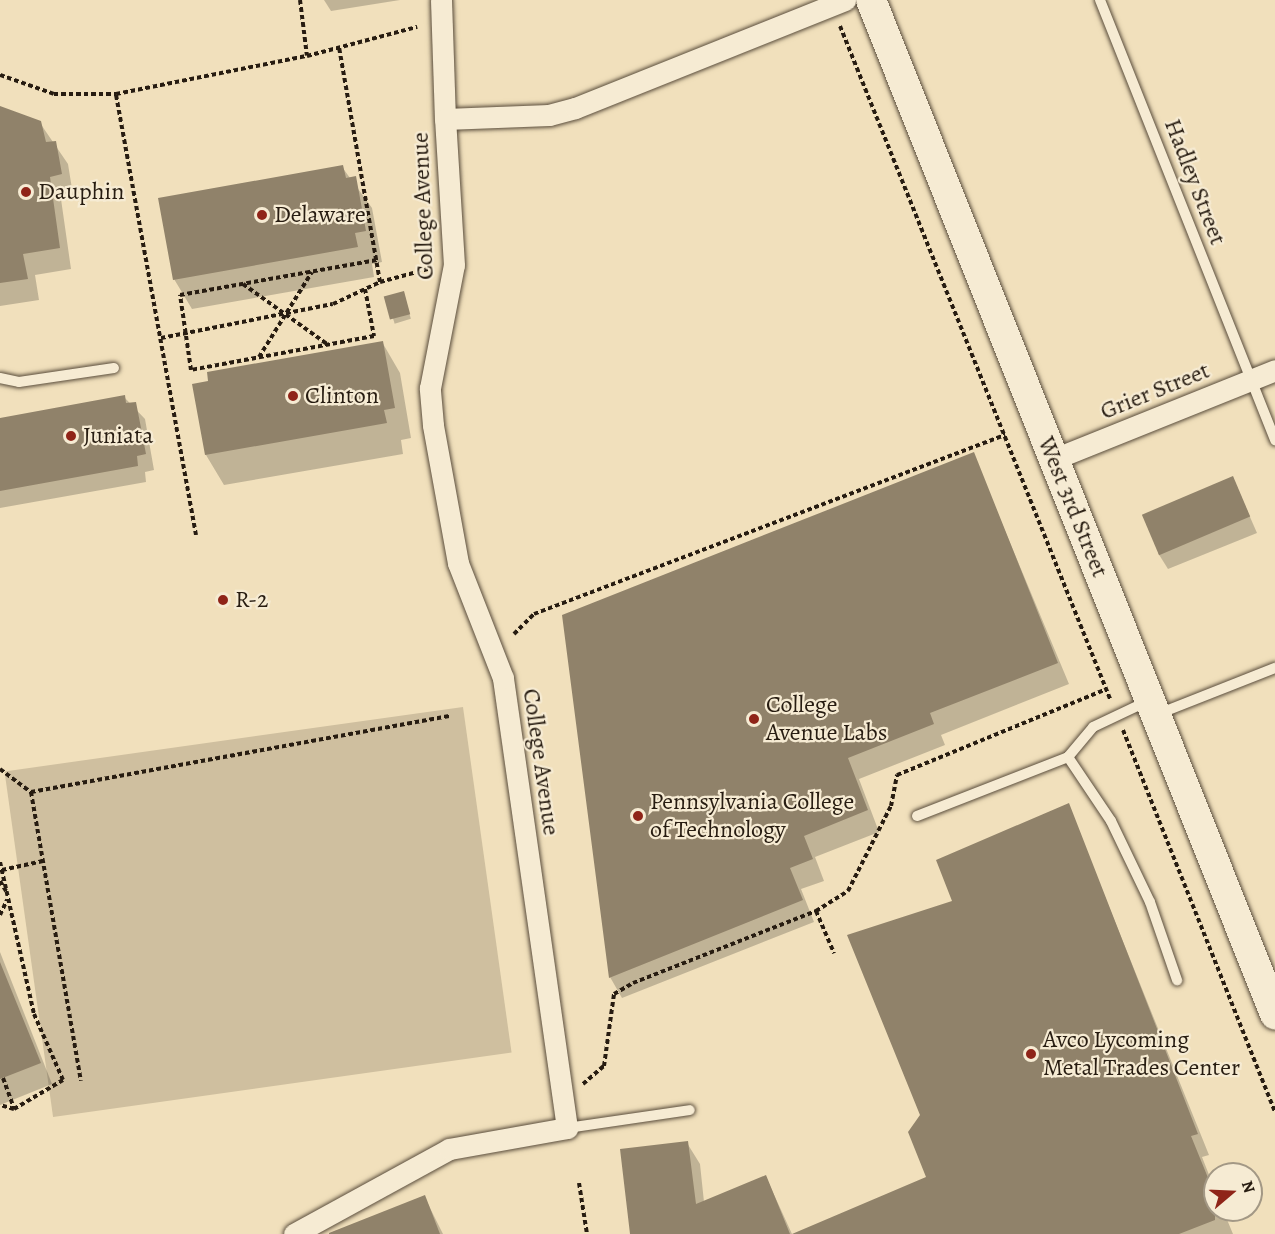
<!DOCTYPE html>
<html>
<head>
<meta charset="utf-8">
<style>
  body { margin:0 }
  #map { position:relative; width:1275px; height:1234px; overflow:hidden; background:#f1e0bc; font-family:Alegreya,serif }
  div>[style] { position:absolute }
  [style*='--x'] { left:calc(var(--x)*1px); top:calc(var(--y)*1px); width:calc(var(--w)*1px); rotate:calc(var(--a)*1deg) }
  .green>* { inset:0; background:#cfbf9f; transform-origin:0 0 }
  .shadow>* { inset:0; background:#0003; transform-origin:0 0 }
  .building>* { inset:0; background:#90826a; transform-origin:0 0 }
  .path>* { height:4px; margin-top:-2px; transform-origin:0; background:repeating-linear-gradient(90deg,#271c11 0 4.5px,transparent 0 7.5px) }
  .roads { filter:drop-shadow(0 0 2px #5a4d3c) drop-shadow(0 0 2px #5a4d3c) }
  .service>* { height:10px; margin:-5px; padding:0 5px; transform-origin:5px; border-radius:5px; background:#f6ebd3 }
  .minor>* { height:21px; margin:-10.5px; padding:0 10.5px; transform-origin:10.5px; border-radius:10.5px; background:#f6ebd3 }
  .secondary>* { height:30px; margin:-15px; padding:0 15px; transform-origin:15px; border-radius:15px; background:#f6ebd3 }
  .dots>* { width:16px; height:16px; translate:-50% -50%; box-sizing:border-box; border:3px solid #f6ebd3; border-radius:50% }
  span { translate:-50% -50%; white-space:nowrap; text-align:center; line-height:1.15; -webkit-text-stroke:4.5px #f6ebd3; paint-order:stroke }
  .street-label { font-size:24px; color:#271c11 }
  .poi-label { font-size:24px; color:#271c11 }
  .left { translate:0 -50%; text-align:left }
  .north { position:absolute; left:1203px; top:1162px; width:60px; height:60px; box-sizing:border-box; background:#f6ebd3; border:2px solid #a39885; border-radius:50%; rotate:71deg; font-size:16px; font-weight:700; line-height:24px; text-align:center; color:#271c11 }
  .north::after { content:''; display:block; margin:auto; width:21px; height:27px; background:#8f2418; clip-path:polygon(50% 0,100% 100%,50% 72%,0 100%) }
</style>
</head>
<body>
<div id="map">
  <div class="green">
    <div style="left:463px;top:707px;width:349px;height:463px;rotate:82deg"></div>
  </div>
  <div class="shadow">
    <div style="clip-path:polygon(324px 0,400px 0,331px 11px)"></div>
    <div style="clip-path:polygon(0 108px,40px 123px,68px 164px,73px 195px,61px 199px,71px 269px,35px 275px,39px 300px,0 306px)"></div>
    <div style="clip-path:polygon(342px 167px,372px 208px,382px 262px,372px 264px,374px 277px,192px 309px,174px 279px)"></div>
    <div style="left:403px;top:293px;width:27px;height:17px;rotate:73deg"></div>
    <div style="clip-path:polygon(382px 342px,400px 373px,411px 438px,401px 440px,403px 454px,224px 485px,206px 455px,194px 386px)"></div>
    <div style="clip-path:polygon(124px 397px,145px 419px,154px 470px,145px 472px,146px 482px,0 508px,0 419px)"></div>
    <div style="clip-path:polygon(973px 454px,1069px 684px,941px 735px,945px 745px,859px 779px,879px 832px,815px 857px,824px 881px,801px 889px,814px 922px,622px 998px,610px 977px)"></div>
    <div style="clip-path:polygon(1233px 478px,1257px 533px,1168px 569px,1158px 553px)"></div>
    <div style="clip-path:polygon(1068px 805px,1209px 1155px,1202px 1157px,1215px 1190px,1215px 1210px,1223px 1210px,1233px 1234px,795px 1234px,927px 1178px,921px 1115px,954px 902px)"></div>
    <div style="clip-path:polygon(0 952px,52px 1084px,0 1105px)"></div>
    <div style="clip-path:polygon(687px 1143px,700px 1164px,704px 1202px,766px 1177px,792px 1234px,632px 1234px)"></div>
    <div style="clip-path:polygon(424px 1196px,443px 1234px,331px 1234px)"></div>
  </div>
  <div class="building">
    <div style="clip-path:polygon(0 106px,41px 121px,46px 142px,56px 141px,62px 174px,50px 177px,60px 248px,23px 254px,28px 279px,0 283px)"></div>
    <div style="clip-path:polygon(343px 165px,346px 178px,356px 176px,366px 231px,355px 233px,358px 247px,173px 280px,158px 198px)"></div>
    <div style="left:404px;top:291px;width:24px;height:21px;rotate:75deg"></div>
    <div style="clip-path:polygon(383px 341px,395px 408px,384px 410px,387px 423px,205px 455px,192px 384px,208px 381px,207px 372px)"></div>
    <div style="clip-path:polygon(125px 395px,126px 403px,136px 402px,146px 454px,137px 456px,138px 466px,0 491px,0 418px)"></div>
    <div style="clip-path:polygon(974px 452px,1058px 663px,930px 713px,934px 724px,848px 758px,868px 810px,804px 836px,813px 859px,790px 868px,803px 900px,609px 978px,562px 615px)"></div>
    <div style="left:1233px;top:476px;width:44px;height:99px;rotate:67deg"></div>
    <div style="clip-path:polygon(1069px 803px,1198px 1134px,1191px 1136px,1215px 1195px,1215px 1220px,1179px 1234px,792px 1234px,926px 1177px,908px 1132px,920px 1115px,847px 935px,952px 901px,936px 860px)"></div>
    <div style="clip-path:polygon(0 962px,41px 1063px,0 1079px)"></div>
    <div style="clip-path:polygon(688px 1141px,696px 1204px,766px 1175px,790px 1234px,630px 1234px,620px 1149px)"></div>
    <div style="clip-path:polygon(425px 1195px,440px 1234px,329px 1234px,329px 1233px)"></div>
  </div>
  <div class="path">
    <div style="--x:300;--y:0;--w:56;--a:82.9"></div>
    <div style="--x:840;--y:26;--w:727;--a:68.13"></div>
    <div style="--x:0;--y:75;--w:57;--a:19.4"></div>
    <div style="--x:54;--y:94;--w:62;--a:0"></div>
    <div style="--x:380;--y:282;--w:54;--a:-15.1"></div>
    <div style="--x:243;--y:284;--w:103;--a:35.5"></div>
    <div style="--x:365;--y:289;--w:48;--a:79.2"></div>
    <div style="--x:374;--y:336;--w:186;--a:169.5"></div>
    <div style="--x:191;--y:370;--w:76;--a:-98.3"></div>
    <div style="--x:180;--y:295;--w:200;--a:-10.1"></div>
    <div style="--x:161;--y:338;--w:175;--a:-11.2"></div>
    <div style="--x:333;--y:304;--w:52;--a:-25.1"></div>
    <div style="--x:380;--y:282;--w:239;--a:-99.9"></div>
    <div style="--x:259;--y:357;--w:100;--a:-58.1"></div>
    <div style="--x:196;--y:535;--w:448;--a:-100.3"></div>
    <div style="--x:116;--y:94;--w:195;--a:-11.3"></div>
    <div style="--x:307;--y:56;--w:114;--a:-14.8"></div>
    <div style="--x:514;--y:634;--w:28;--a:-45"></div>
    <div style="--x:534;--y:614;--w:504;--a:-20.81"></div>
    <div style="--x:1123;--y:730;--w:410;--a:68.3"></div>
    <div style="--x:0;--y:769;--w:39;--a:37"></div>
    <div style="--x:31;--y:792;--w:293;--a:80.2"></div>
    <div style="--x:31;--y:792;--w:425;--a:-10.3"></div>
    <div style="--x:0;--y:862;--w:156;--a:77.4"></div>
    <div style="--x:34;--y:1014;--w:72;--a:66.3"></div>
    <div style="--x:63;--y:1080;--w:57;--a:149.4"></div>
    <div style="--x:14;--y:1109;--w:15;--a:-164"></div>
    <div style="--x:2;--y:870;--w:42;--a:-12.4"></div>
    <div style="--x:0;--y:881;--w:12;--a:59"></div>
    <div style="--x:816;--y:911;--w:38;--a:-32"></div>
    <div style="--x:848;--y:891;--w:95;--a:-63.2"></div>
    <div style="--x:891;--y:806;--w:32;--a:-79"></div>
    <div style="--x:897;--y:775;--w:227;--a:-22.3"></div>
    <div style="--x:0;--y:915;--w:17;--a:-65"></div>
    <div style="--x:3;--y:1078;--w:32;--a:70"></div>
    <div style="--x:583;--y:1084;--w:28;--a:-41"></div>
    <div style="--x:604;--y:1066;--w:73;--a:-82.1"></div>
    <div style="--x:614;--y:994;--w:22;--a:-30"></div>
    <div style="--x:633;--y:983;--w:197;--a:-21.5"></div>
    <div style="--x:816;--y:911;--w:46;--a:66.8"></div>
    <div style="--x:579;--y:1183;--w:52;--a:81.1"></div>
  </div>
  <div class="roads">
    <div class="service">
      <div style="--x:1100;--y:0;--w:474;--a:68.3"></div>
      <div style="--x:0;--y:378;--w:19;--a:12"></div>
      <div style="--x:19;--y:382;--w:96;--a:-8.4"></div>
      <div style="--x:1158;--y:714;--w:126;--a:-21.5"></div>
      <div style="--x:1068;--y:757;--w:77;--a:56.1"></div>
      <div style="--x:1111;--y:821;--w:90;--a:64.3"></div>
      <div style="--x:1150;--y:902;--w:83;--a:70.9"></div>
      <div style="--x:917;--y:816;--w:162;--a:-21.3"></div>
      <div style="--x:1068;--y:757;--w:39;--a:-50"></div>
      <div style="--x:1093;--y:727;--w:63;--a:-25.3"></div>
      <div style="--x:567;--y:1128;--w:124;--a:-8.3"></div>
    </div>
    <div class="minor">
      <div style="--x:441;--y:0;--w:119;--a:88.1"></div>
      <div style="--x:1054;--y:459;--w:238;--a:-21.9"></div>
      <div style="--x:294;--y:1234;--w:177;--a:-28.7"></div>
      <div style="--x:449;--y:1149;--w:120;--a:-10.1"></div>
      <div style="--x:567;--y:1128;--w:455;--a:-98.1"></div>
      <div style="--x:503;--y:678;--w:123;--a:-111.4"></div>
      <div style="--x:458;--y:563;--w:140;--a:-100.3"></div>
      <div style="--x:433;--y:425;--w:37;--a:-95"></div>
      <div style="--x:430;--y:388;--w:125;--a:-79"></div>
      <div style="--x:454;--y:265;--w:146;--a:-93.5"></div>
      <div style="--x:445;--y:119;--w:104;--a:-2.2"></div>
      <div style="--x:549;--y:115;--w:27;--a:-15"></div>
      <div style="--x:575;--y:108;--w:291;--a:-21.8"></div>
    </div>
    <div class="secondary">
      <div style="--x:871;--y:0;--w:1092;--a:68.28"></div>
    </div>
  </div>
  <div class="dots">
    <div style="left:26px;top:192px;background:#8f2418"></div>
    <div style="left:262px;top:215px;background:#8f2418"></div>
    <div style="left:293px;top:396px;background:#8f2418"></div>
    <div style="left:71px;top:436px;background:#8f2418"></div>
    <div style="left:223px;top:600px;background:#8f2418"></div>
    <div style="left:754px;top:719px;background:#8f2418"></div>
    <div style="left:638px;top:816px;background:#8f2418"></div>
    <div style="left:1031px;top:1054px;background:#8f2418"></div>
  </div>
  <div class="street-label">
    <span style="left:1195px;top:182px;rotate:69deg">Hadley Street</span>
    <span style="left:423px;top:206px;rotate:-92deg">College Avenue</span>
    <span style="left:1155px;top:391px;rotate:-22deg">Grier Street</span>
    <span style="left:1073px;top:507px;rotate:68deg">West 3rd Street</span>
    <span style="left:541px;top:762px;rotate:82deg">College Avenue</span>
  </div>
  <div class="poi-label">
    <span class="left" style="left:38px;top:192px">Dauphin</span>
    <span class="left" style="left:274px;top:215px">Delaware</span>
    <span class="left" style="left:305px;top:396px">Clinton</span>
    <span class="left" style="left:83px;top:436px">Juniata</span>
    <span class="left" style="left:235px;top:600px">R-2</span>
    <span class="left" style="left:766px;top:719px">College<br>Avenue Labs</span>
    <span class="left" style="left:650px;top:816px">Pennsylvania College<br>of Technology</span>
    <span class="left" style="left:1043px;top:1054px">Avco Lycoming<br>Metal Trades Center</span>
  </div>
  <div class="north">N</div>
</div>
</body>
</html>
